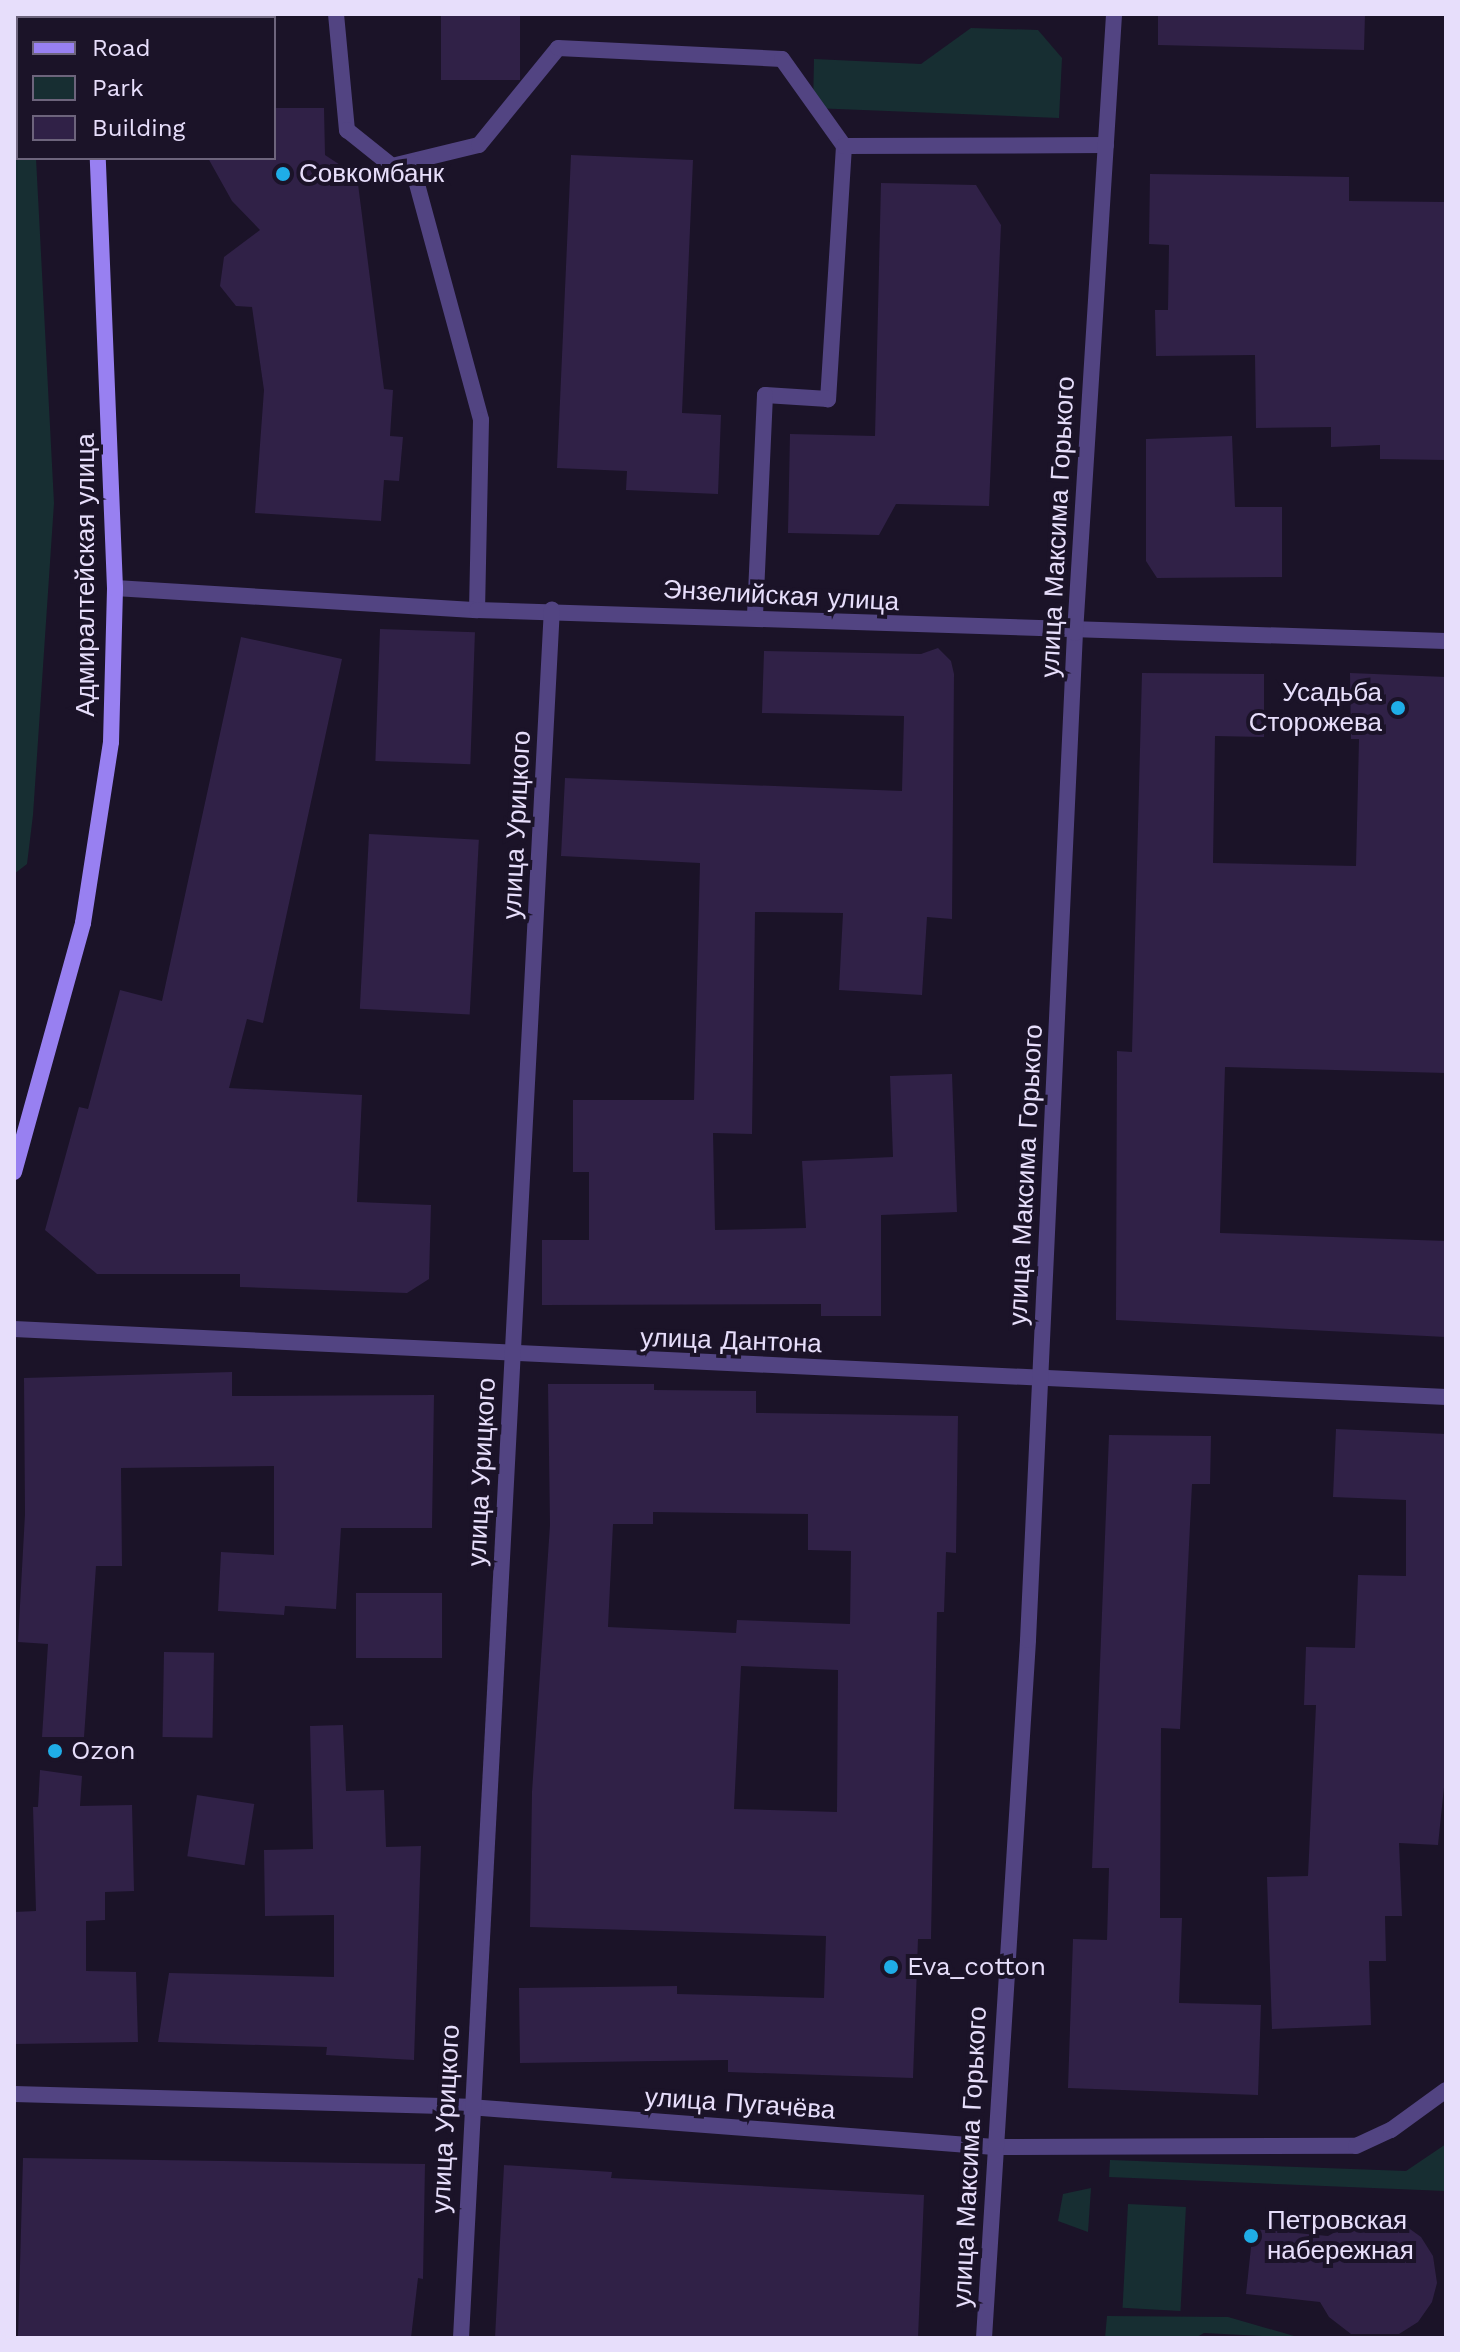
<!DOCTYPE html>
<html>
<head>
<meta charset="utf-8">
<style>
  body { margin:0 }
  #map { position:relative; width:1460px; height:2352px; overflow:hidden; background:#1b1328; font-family:"Work Sans",sans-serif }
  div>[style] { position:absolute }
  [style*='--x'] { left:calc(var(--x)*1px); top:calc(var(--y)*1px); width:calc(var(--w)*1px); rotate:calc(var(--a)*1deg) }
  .green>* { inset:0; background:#172e32; transform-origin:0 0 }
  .building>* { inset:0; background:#302147; transform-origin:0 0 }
  .service>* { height:16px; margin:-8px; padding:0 8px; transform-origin:8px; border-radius:8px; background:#524482 }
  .minor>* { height:16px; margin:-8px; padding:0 8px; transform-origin:8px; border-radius:8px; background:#524482 }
  .secondary>* { height:16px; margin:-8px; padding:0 8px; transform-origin:8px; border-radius:8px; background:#9880f1 }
  .dots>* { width:22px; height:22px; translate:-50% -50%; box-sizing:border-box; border:4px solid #1b1328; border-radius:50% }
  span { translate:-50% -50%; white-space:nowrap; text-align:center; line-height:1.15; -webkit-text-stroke:8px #1b1328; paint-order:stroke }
  .poi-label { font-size:26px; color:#e7defb }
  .left { translate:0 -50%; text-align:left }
  .right { translate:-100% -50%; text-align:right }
  .street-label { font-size:26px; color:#e7defb }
  .frame { position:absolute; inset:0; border:16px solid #e7defb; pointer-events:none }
  .legend { position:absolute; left:16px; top:16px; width:260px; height:144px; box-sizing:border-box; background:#1b1328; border:2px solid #6d647c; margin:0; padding:10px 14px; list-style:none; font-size:24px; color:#e7defb }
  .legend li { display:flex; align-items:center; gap:16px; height:40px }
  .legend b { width:40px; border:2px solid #6d647c }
</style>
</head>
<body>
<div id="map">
  <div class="green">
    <div style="clip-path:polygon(971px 28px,1038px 30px,1062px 58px,1059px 118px,813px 108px,814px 59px,921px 64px)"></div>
    <div style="clip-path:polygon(14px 78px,18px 158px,36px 158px,54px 503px,33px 815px,27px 864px,14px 874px)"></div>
    <div style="clip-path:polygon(1446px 2144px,1446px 2191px,1109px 2177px,1110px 2160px,1406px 2171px)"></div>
    <div style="clip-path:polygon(1091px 2188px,1088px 2232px,1058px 2221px,1063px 2194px)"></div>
    <div style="left:1128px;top:2204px;width:58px;height:104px;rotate:3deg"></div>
    <div style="clip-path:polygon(1107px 2316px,1228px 2317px,1301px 2338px,1204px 2333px,1195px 2338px,1105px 2338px)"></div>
  </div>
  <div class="building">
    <div style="left:441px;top:14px;width:79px;height:66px"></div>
    <div style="clip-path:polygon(1158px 14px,1365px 14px,1364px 50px,1158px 45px)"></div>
    <div style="clip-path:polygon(274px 108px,324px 108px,325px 155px,357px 176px,384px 389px,393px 390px,390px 436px,403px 437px,399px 481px,384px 480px,381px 521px,255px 513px,264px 390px,252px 307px,236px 306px,220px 286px,224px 257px,260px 230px,232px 201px,208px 158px,274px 158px)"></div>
    <div style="clip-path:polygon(571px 155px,693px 160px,682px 413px,721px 415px,718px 494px,626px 490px,627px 471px,557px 468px)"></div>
    <div style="clip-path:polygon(1150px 174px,1349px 177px,1349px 201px,1446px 202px,1446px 460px,1380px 459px,1380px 445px,1331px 447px,1331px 427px,1256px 428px,1255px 355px,1156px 356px,1155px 310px,1168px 310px,1169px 245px,1149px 244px)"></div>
    <div style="clip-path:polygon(881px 183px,976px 185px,1001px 225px,989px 506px,896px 504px,879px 535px,788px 533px,790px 434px,875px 436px)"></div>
    <div style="clip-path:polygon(1232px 436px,1235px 507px,1282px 507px,1282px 577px,1157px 578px,1146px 561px,1146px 439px)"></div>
    <div style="left:380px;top:629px;width:95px;height:132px;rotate:2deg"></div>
    <div style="clip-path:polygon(241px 637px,342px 659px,263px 1023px,247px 1019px,229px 1088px,362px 1095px,357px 1202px,431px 1205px,429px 1279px,407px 1293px,240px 1287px,240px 1274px,97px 1274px,45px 1230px,79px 1107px,88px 1109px,120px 990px,162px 1001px)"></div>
    <div style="clip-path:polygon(938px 648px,951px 661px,954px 674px,952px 919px,927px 917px,922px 995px,839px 990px,843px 913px,755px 912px,752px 1134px,713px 1133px,715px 1230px,806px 1228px,802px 1161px,893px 1157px,890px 1076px,952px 1074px,957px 1212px,881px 1215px,881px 1316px,821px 1316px,821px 1304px,542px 1305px,542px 1240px,589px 1240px,589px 1172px,573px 1172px,573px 1100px,694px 1100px,700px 863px,561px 856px,565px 778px,902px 791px,904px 716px,762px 713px,764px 651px,921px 654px)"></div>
    <div style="clip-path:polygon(1142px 673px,1264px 674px,1264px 737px,1215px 736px,1213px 863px,1356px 866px,1359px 739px,1351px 739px,1350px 673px,1446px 677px,1446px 1073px,1225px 1067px,1220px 1233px,1446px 1241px,1446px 1337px,1116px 1320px,1117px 1051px,1132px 1052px)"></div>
    <div style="left:369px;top:834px;width:110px;height:175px;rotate:3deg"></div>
    <div style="clip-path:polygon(232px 1372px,232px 1396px,434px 1395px,432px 1528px,341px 1528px,336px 1609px,285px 1606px,284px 1615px,218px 1611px,221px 1552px,274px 1555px,274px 1466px,121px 1468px,122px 1566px,96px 1566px,84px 1737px,42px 1737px,48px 1644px,18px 1642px,25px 1514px,24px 1378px)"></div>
    <div style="clip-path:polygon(evenodd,548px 1384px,654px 1384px,654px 1390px,756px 1391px,756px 1413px,958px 1416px,956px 1553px,946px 1552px,944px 1612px,937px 1612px,931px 1939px,918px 1939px,913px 2078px,728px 2072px,728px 2060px,520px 2063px,519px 1988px,677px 1986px,677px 1994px,824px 1998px,826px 1936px,530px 1927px,532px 1792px,550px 1525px,548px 1384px,653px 1512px,808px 1514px,808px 1550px,851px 1551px,850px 1624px,737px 1620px,736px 1633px,608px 1627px,613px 1524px,653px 1524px,653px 1512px,548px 1384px,741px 1666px,838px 1670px,837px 1812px,734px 1809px,741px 1666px)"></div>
    <div style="clip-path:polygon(1336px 1429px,1446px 1434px,1446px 1768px,1438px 1845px,1399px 1843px,1402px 1916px,1385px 1916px,1386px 1961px,1369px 1961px,1371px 2025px,1272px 2029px,1267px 1877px,1308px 1876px,1316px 1705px,1304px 1705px,1306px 1647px,1355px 1648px,1358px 1575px,1406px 1576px,1406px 1500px,1333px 1497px)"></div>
    <div style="clip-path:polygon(1109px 1435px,1211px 1436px,1210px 1484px,1192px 1484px,1180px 1729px,1161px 1728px,1160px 1918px,1182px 1918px,1179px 2003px,1261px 2005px,1258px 2095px,1068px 2088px,1073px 1939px,1107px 1940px,1109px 1868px,1092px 1868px)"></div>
    <div style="left:442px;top:1593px;width:65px;height:86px;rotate:90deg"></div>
    <div style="left:164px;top:1652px;width:50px;height:85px;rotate:1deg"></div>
    <div style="clip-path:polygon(343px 1725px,346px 1791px,384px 1790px,386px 1847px,421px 1846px,414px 2060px,326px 2055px,327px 2047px,158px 2042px,169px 1973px,334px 1977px,334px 1915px,265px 1916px,264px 1850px,313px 1849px,310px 1726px)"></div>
    <div style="clip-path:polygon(40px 1770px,82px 1776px,80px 1806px,132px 1805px,134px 1891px,105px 1892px,105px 1920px,86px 1921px,86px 1971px,136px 1972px,138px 2042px,14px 2044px,14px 1912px,36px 1911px,33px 1807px,38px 1807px)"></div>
    <div style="left:197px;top:1795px;width:58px;height:62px;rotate:9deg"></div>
    <div style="clip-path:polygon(23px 2158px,425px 2164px,423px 2279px,418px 2278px,411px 2338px,18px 2338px)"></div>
    <div style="clip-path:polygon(504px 2165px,612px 2172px,611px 2178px,924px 2195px,918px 2338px,495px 2338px)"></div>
    <div style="clip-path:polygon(1380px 2218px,1403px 2224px,1421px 2237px,1433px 2256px,1437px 2283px,1432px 2302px,1418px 2322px,1399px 2334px,1351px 2334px,1329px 2317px,1320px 2302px,1246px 2294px,1253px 2229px,1328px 2236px,1355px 2221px)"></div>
  </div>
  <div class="service">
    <div style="--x:336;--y:14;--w:117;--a:84.6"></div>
    <div style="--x:347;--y:130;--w:58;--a:38.7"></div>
    <div style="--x:392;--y:166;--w:89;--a:-13.6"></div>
    <div style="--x:479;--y:145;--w:125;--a:-50.8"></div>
    <div style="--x:558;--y:48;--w:224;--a:2.8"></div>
    <div style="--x:782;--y:59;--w:107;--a:54.5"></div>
    <div style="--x:844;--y:146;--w:254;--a:93.6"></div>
    <div style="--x:828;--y:399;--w:63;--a:-176.4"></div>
    <div style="--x:765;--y:395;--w:223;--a:92.6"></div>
    <div style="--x:844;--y:146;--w:262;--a:-0.2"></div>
    <div style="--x:411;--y:162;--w:267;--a:74.8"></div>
    <div style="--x:481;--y:420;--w:190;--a:91.2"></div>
  </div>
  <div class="minor">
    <div style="--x:115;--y:588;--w:363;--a:3.5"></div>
    <div style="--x:477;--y:610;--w:969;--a:1.83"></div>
    <div style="--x:14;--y:1329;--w:1434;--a:2.72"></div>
    <div style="--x:14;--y:2094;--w:455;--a:1.6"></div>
    <div style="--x:469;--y:2107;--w:527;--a:4.36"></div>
    <div style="--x:994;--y:2147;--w:362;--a:-0.2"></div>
    <div style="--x:1356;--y:2146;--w:38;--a:-25"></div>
    <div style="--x:1391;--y:2130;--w:68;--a:-36"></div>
    <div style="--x:461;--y:2338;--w:1731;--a:-86.99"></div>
    <div style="--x:984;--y:2338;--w:699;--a:-86.39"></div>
    <div style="--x:1028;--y:1640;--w:1008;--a:-87.33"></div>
    <div style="--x:1075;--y:633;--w:620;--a:-86.39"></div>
  </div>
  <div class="secondary">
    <div style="--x:92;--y:14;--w:4;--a:90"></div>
    <div style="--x:14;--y:1172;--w:258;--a:-74.5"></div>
    <div style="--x:83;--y:923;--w:183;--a:-81.2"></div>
    <div style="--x:111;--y:742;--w:154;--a:-88.5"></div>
    <div style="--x:115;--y:588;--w:430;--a:-92.3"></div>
  </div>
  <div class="dots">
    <div style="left:283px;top:174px;background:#1fade7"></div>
    <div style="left:1398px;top:708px;background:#1fade7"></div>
    <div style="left:55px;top:1751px;background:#1fade7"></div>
    <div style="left:891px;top:1967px;background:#1fade7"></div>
    <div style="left:1251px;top:2236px;background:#1fade7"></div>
  </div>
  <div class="poi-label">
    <span class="left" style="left:299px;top:174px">Совкомбанк</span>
    <span class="right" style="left:1382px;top:708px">Усадьба<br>Сторожева</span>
    <span class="left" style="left:71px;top:1751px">Ozon</span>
    <span class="left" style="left:907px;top:1967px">Eva_cotton</span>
    <span class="left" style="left:1267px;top:2236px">Петровская<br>набережная</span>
  </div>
  <div class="street-label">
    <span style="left:1058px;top:527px;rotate:-87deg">улица Максима Горького</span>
    <span style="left:86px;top:575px;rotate:-90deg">Адмиралтейская улица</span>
    <span style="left:781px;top:596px;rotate:3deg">Энзелийская улица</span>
    <span style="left:517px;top:825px;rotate:-87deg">улица Урицкого</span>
    <span style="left:1026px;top:1175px;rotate:-87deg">улица Максима Горького</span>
    <span style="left:731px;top:1341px;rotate:2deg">улица Дантона</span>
    <span style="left:482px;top:1472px;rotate:-87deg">улица Урицкого</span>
    <span style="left:740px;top:2104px;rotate:4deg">улица Пугачёва</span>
    <span style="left:446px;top:2119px;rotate:-87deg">улица Урицкого</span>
    <span style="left:970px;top:2157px;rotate:-87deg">улица Максима Горького</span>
  </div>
  <div class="frame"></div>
  <ul class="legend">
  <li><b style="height:10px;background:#9880f1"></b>Road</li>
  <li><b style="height:22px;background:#172e32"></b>Park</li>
  <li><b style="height:22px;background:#302147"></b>Building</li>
  </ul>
</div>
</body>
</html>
